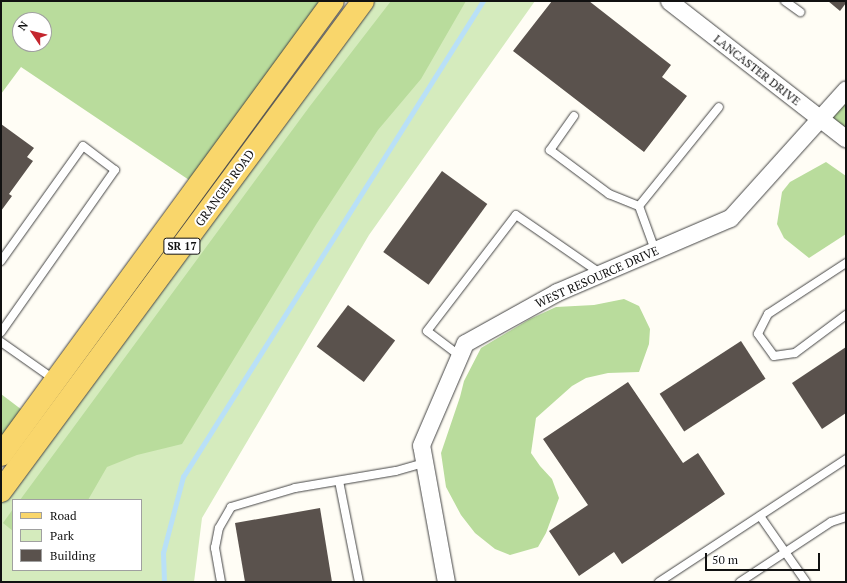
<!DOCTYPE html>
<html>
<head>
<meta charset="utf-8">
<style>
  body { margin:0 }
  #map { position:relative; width:847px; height:583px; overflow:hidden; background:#fffdf5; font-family:"PT Serif",serif }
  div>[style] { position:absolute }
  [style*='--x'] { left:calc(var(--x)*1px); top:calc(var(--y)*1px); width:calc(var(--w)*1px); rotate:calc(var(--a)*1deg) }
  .green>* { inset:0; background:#d5ebbd }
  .forest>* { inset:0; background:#b9dc9c }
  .stream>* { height:4.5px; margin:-2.25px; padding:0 2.25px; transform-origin:2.25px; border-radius:2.25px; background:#b9e0f7 }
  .building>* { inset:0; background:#5a524d; transform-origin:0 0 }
  .roads { filter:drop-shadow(0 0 1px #444) drop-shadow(0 0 1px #444) }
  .lane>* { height:8px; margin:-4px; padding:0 4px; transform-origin:4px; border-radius:4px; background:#fff }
  .street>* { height:17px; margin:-8.5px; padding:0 8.5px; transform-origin:8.5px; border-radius:8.5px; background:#fff }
  .primary>* { height:22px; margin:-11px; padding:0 11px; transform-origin:11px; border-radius:11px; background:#f9d66b }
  span { translate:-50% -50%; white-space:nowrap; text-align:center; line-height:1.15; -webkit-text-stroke:4px #fff; paint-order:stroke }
  .shield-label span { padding:1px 3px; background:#fff; border:1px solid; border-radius:3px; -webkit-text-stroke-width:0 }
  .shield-label { font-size:11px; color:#111; font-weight:700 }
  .street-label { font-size:12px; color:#111 }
  .frame { position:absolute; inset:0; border:2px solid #111; pointer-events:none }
  .legend { position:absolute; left:12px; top:499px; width:130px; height:72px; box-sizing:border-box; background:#fff; border:1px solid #a0a0a0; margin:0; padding:5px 7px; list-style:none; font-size:12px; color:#111 }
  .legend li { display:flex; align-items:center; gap:8px; height:20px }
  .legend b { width:20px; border:1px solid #a0a0a0 }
  .north { position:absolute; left:12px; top:12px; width:40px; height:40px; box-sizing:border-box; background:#fff; border:1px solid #a0a0a0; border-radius:50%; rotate:305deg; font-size:11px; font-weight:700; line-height:16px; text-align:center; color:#111 }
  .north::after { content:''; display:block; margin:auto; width:14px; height:18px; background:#c4262e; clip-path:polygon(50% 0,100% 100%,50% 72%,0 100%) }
  .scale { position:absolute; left:705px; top:553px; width:115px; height:18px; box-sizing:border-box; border:2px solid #111; border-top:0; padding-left:5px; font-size:12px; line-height:14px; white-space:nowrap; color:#111; -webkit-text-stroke:3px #fff; paint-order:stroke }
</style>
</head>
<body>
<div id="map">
  <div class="green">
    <div style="clip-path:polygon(evenodd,363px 1px,535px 1px,369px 235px,202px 518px,194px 582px,1px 582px,1px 491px,363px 1px,13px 500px,141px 500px,141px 570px,13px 570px,13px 500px)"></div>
  </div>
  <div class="forest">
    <div style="clip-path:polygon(evenodd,1px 1px,333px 1px,198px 186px,21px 67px,1px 94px,1px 1px,20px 20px,44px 20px,44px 44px,20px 44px,20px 20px)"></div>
    <div style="clip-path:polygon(391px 1px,466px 1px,421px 79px,378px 130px,317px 223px,182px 444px,137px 455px,107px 467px,88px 500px,20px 500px,310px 106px)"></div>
    <div style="clip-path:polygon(846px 89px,846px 139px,820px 120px)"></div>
    <div style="clip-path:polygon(826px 162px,846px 176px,846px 234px,809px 258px,784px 238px,777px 224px,782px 192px,790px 182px)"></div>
    <div style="clip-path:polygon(624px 299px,639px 306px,650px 329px,649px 344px,639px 372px,608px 373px,586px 378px,572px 386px,536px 418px,531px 453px,540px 466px,552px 479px,559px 498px,546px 533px,538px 547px,510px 555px,495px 549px,475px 533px,461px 515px,446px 487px,441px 453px,460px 397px,464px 381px,481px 348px,530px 319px,556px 307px,594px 305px)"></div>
    <div style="clip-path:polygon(1px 394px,30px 416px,1px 455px)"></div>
    <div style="clip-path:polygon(13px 509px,13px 531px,3px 523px)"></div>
  </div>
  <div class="stream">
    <div style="--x:164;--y:582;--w:29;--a:-92"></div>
    <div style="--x:163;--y:553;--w:79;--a:-75.3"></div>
    <div style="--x:183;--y:477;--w:563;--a:-57.78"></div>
  </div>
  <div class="building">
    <div style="clip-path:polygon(552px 1px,589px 1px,671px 65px,662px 77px,687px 96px,644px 152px,513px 51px)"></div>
    <div style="clip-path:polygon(828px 1px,846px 1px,846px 3px,840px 11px)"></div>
    <div style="clip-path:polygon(1px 124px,34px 148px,27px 157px,33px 161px,9px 194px,12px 196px,1px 211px)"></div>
    <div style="left:442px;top:171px;width:56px;height:100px;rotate:36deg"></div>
    <div style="left:348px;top:305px;width:59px;height:52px;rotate:37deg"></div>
    <div style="left:741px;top:341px;width:45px;height:97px;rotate:57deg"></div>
    <div style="clip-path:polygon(846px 347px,846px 413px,822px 429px,792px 383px)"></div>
    <div style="clip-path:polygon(628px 382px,683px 463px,698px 453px,725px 494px,622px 564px,614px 552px,579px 576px,549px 531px,588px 505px,543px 439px)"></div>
    <div style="clip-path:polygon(320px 508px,332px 582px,245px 582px,235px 523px)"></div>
  </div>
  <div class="roads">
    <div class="lane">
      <div style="--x:785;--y:1;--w:19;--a:36"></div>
      <div style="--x:574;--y:116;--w:42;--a:125.2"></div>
      <div style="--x:550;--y:150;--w:74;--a:36.7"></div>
      <div style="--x:609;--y:194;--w:32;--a:22"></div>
      <div style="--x:655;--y:250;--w:47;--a:-110"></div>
      <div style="--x:639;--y:206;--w:127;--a:-51.1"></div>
      <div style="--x:1;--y:261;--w:141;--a:-54.5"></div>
      <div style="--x:83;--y:146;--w:40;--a:37"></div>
      <div style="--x:115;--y:170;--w:198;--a:125.1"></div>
      <div style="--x:846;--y:263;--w:93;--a:146.8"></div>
      <div style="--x:768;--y:314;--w:22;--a:117"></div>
      <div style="--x:758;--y:334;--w:27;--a:54"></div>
      <div style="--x:774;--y:356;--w:21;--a:-8"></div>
      <div style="--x:795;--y:353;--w:64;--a:-36.7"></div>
      <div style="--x:1;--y:342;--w:66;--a:35.1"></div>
      <div style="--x:460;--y:356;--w:41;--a:-142.9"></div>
      <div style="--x:427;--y:331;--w:146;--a:-52.5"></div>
      <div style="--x:516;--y:215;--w:102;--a:34.6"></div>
      <div style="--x:339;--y:481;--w:103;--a:78.8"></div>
      <div style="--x:760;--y:516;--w:80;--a:55.1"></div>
      <div style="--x:221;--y:582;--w:35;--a:-100"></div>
      <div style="--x:215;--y:548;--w:20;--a:-79"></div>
      <div style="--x:219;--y:528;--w:24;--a:-60"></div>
      <div style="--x:231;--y:507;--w:67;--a:-16.5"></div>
      <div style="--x:295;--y:488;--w:102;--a:-9.6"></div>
      <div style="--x:396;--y:471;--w:29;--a:-16"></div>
      <div style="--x:659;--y:582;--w:224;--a:-33.3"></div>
      <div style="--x:740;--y:582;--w:109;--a:-33.4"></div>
      <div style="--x:831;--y:522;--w:16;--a:-18"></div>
    </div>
    <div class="street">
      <div style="--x:669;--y:1;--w:224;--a:37.9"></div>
      <div style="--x:446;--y:582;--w:139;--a:-100.3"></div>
      <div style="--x:421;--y:445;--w:111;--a:-66.7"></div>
      <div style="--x:465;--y:343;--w:105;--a:-29"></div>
      <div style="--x:557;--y:292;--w:188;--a:-23.2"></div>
      <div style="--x:730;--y:218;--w:173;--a:-48"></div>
    </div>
    <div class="primary">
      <div style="--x:1;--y:455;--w:562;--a:-53.82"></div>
      <div style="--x:1;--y:491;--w:609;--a:-53.54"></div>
    </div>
  </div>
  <div class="shield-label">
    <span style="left:182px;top:246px">SR 17</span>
  </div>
  <div class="street-label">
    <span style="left:757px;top:70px;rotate:38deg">LANCASTER DRIVE</span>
    <span style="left:225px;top:188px;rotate:-54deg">GRANGER ROAD</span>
    <span style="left:597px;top:277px;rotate:-24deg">WEST RESOURCE DRIVE</span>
  </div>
  <div class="frame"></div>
  <ul class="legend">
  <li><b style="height:5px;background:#f9d66b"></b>Road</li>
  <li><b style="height:11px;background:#d5ebbd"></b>Park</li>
  <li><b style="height:11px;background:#5a524d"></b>Building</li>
  </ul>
  <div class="north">N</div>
  <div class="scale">50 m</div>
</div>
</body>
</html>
